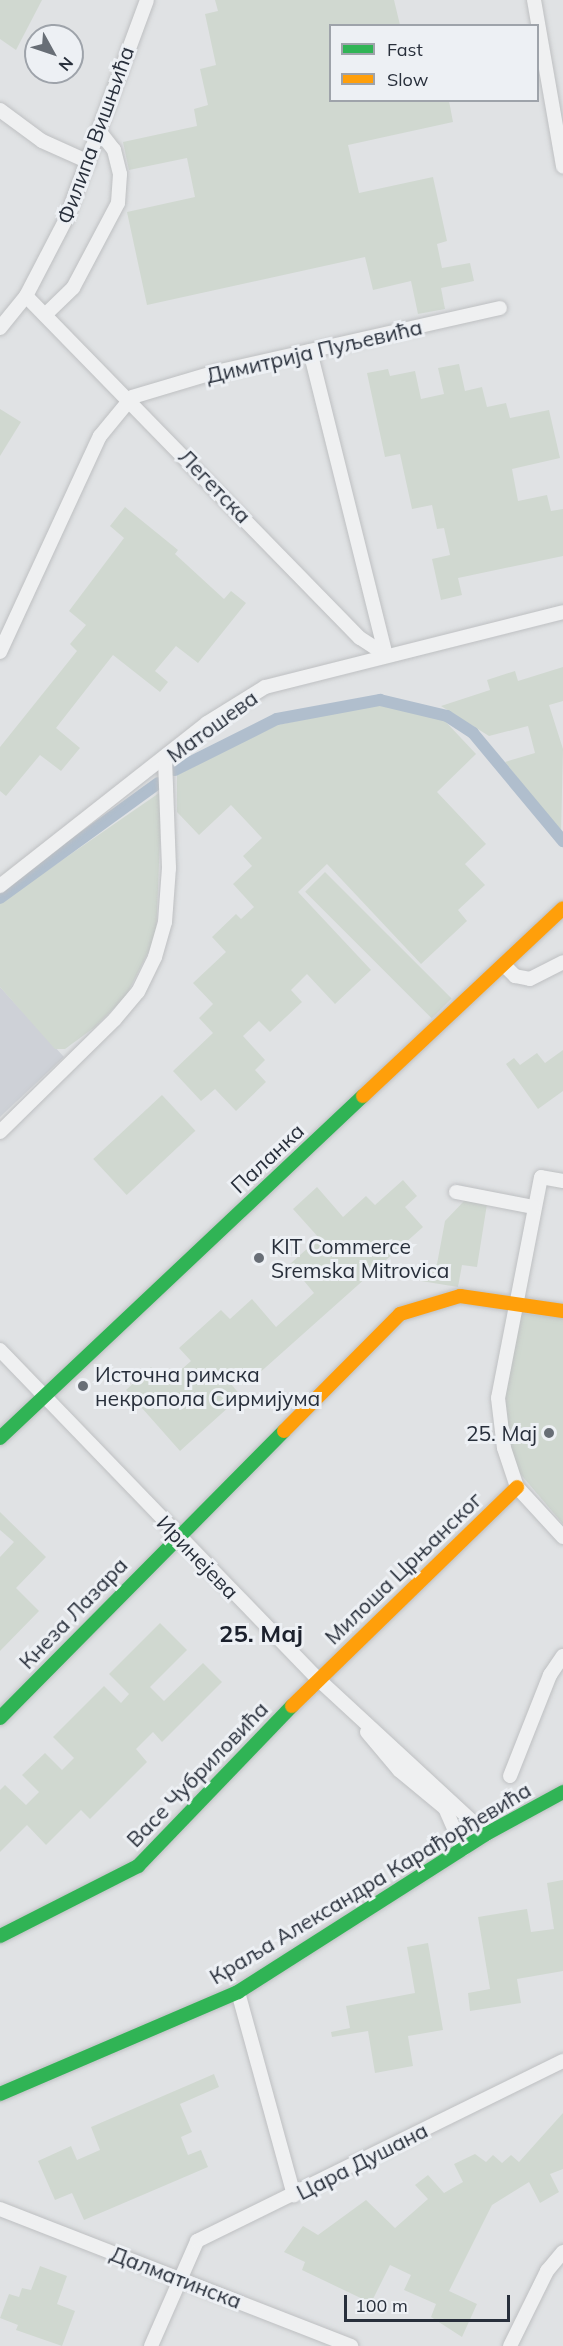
<!DOCTYPE html>
<html>
<head>
<meta charset="utf-8">
<style>
  body { margin:0 }
  #map { position:relative; width:563px; height:2346px; overflow:hidden; background:#e0e2e4; font-family:Mulish,sans-serif }
  div>[style] { position:absolute }
  [style*='--x'] { left:calc(var(--x)*1px); top:calc(var(--y)*1px); width:calc(var(--w)*1px); rotate:calc(var(--a)*1deg) }
  .built>* { inset:0; background:#ced1d7 }
  .green>* { inset:0; background:#d0d8d0; transform-origin:0 0 }
  .canal>* { height:12px; margin:-6px; padding:0 6px; transform-origin:6px; border-radius:6px; background:#b0becd }
  .roads { filter:drop-shadow(0 0 2px #bec0c2) drop-shadow(0 0 2px #bec0c2) }
  .street>* { height:14px; margin:-7px; padding:0 7px; transform-origin:7px; border-radius:7px; background:#eff0f1 }
  .fast>* { height:14px; margin:-7px; padding:0 7px; transform-origin:7px; border-radius:7px; background:#30b455 }
  .slow>* { height:14px; margin:-7px; padding:0 7px; transform-origin:7px; border-radius:7px; background:#ff9f0a }
  .dots>* { width:16px; height:16px; translate:-50% -50%; box-sizing:border-box; border:3px solid #edf0f4; border-radius:50% }
  span { translate:-50% -50%; white-space:nowrap; text-align:center; line-height:1.15; -webkit-text-stroke:6px #edf0f4; paint-order:stroke }
  .street-label { font-size:21px; color:#282f3b }
  .poi-label { font-size:21px; color:#282f3b }
  .left { translate:0 -50%; text-align:left }
  .right { translate:-100% -50%; text-align:right }
  .quarter-label { font-size:24px; color:#1b202c; font-weight:700 }
  .legend { position:absolute; left:329px; top:24px; width:210px; height:78px; box-sizing:border-box; background:#edf0f4; border:2px solid #9ea3aa; margin:0; padding:8px 10px; list-style:none; font-size:18px; color:#282f3b }
  .legend li { display:flex; align-items:center; gap:12px; height:30px }
  .legend b { width:30px; border:2px solid #9ea3aa }
  .north { position:absolute; left:24px; top:24px; width:60px; height:60px; box-sizing:border-box; background:#edf0f4; border:2px solid #9ea3aa; border-radius:50%; rotate:130deg; font-size:16px; font-weight:700; line-height:24px; text-align:center; color:#282f3b }
  .north::after { content:''; display:block; margin:auto; width:21px; height:27px; background:#686e76; clip-path:polygon(50% 0,100% 100%,50% 72%,0 100%) }
  .scale { position:absolute; left:344px; top:2295px; width:166px; height:27px; box-sizing:border-box; border:3px solid #282f3b; border-top:0; padding-left:8px; font-size:18px; line-height:21px; white-space:nowrap; color:#282f3b; -webkit-text-stroke:4px #edf0f4; paint-order:stroke }
</style>
</head>
<body>
<div id="map">
  <div class="built">
    <div style="clip-path:polygon(0 987px,64px 1057px,0 1117px)"></div>
  </div>
  <div class="green">
    <div style="clip-path:polygon(0 0,42px 0,16px 50px,0 39px)"></div>
    <div style="clip-path:polygon(215px 0,394px 0,400px 25px,330px 26px,330px 100px,449px 101px,453px 122px,348px 145px,359px 193px,433px 177px,447px 241px,437px 244px,442px 268px,470px 263px,474px 281px,441px 288px,445px 309px,418px 314px,411px 281px,373px 290px,365px 257px,147px 305px,127px 212px,195px 197px,187px 158px,129px 170px,123px 142px,197px 126px,194px 109px,208px 105px,200px 69px,216px 65px,205px 14px,218px 11px)"></div>
    <div style="clip-path:polygon(459px 364px,465px 391px,482px 387px,487px 407px,506px 403px,510px 418px,549px 410px,560px 458px,512px 469px,518px 501px,547px 495px,551px 511px,563px 509px,563px 556px,458px 578px,462px 595px,441px 600px,432px 559px,450px 555px,444px 528px,437px 529px,432px 505px,412px 509px,400px 454px,385px 457px,367px 373px,388px 369px,390px 376px,415px 371px,421px 399px,444px 394px,438px 368px)"></div>
    <div style="clip-path:polygon(0 409px,21px 422px,0 456px)"></div>
    <div style="clip-path:polygon(125px 507px,178px 550px,175px 554px,224px 599px,231px 591px,246px 603px,198px 663px,176px 646px,155px 671px,168px 682px,160px 692px,113px 655px,56px 728px,80px 748px,61px 771px,40px 755px,6px 796px,0 791px,0 747px,77px 651px,70px 644px,86px 625px,69px 611px,124px 538px,110px 526px)"></div>
    <div style="clip-path:polygon(563px 667px,563px 701px,549px 705px,563px 749px,561px 834px,505px 762px,535px 753px,528px 726px,489px 736px,441px 706px,490px 690px,487px 680px,515px 671px,518px 681px)"></div>
    <div style="clip-path:polygon(383px 704px,445px 721px,476px 754px,437px 792px,486px 844px,465px 864px,485px 885px,458px 910px,467px 921px,421px 964px,327px 864px,298px 892px,371px 970px,335px 1004px,307px 974px,291px 990px,302px 1002px,270px 1032px,259px 1021px,243px 1036px,265px 1060px,255px 1070px,266px 1082px,236px 1111px,215px 1089px,201px 1101px,173px 1071px,213px 1033px,199px 1018px,213px 1004px,193px 983px,226px 952px,212px 937px,236px 914px,241px 919px,254px 907px,233px 884px,252px 866px,243px 856px,262px 838px,231px 805px,199px 835px,177px 812px,177px 775px,277px 725px)"></div>
    <div style="clip-path:polygon(162px 791px,156px 937px,126px 996px,95px 1027px,65px 1049px,55px 1049px,0 987px,0 903px)"></div>
    <div style="left:325px;top:872px;width:179px;height:28px;rotate:45deg"></div>
    <div style="clip-path:polygon(563px 1050px,563px 1091px,538px 1109px,506px 1064px,514px 1058px,520px 1065px,537px 1053px,545px 1063px)"></div>
    <div style="left:162px;top:1095px;width:49px;height:94px;rotate:47deg"></div>
    <div style="clip-path:polygon(403px 1180px,417px 1196px,405px 1207px,423px 1227px,246px 1385px,234px 1371px,226px 1378px,241px 1396px,180px 1451px,126px 1390px,151px 1367px,166px 1383px,191px 1361px,179px 1348px,221px 1310px,230px 1319px,252px 1299px,276px 1327px,314px 1293px,290px 1264px,319px 1238px,293px 1209px,317px 1187px,343px 1217px,366px 1196px,375px 1205px)"></div>
    <div style="clip-path:polygon(465px 1200px,487px 1204px,477px 1267px,462px 1265px,458px 1287px,421px 1281px,437px 1264px,445px 1221px)"></div>
    <div style="clip-path:polygon(520px 1313px,563px 1318px,563px 1524px,517px 1470px,501px 1416px)"></div>
    <div style="clip-path:polygon(0 1512px,46px 1557px,16px 1588px,39px 1611px,0 1651px,0 1557px,14px 1542px,0 1530px)"></div>
    <div style="clip-path:polygon(160px 1623px,187px 1650px,150px 1687px,164px 1701px,203px 1663px,222px 1682px,162px 1742px,153px 1732px,136px 1749px,147px 1762px,90px 1819px,81px 1810px,46px 1845px,27px 1825px,0 1852px,0 1790px,5px 1785px,26px 1805px,39px 1792px,22px 1775px,45px 1753px,62px 1770px,74px 1758px,53px 1737px,104px 1686px,121px 1703px,129px 1694px,109px 1674px)"></div>
    <div style="clip-path:polygon(563px 1880px,563px 1971px,517px 1979px,521px 2003px,470px 2011px,468px 1993px,490px 1989px,478px 1917px,527px 1909px,531px 1932px,554px 1929px,547px 1883px)"></div>
    <div style="clip-path:polygon(428px 1943px,443px 2030px,408px 2036px,413px 2066px,375px 2073px,368px 2031px,332px 2037px,331px 2032px,350px 2028px,346px 2006px,415px 1993px,407px 1947px)"></div>
    <div style="clip-path:polygon(214px 2074px,219px 2087px,180px 2104px,192px 2132px,181px 2137px,188px 2155px,201px 2150px,208px 2167px,84px 2220px,72px 2193px,55px 2200px,38px 2161px,71px 2146px,77px 2160px,100px 2150px,91px 2127px)"></div>
    <div style="clip-path:polygon(563px 2113px,563px 2169px,550px 2174px,559px 2192px,540px 2203px,529px 2182px,492px 2205px,449px 2291px,477px 2304px,462px 2337px,431px 2317px,436px 2304px,404px 2290px,411px 2275px,390px 2265px,371px 2303px,302px 2270px,305px 2262px,284px 2252px,303px 2226px,318px 2235px,366px 2200px,395px 2228px,428px 2199px,415px 2185px,428px 2175px,444px 2193px,463px 2182px,454px 2164px,475px 2154px,486px 2162px,493px 2155px,502px 2163px,511px 2155px,519px 2162px)"></div>
    <div style="clip-path:polygon(40px 2266px,67px 2276px,57px 2304px,75px 2311px,62px 2346px,16px 2330px,18px 2325px,0 2318px,9px 2294px,19px 2297px,22px 2288px,31px 2290px)"></div>
  </div>
  <div class="canal">
    <div style="--x:175;--y:770;--w:114;--a:-26.6"></div>
    <div style="--x:277;--y:719;--w:105;--a:-10.5"></div>
    <div style="--x:380;--y:700;--w:69;--a:13.4"></div>
    <div style="--x:447;--y:716;--w:31;--a:33"></div>
    <div style="--x:473;--y:733;--w:141;--a:50.2"></div>
    <div style="--x:0;--y:898;--w:195;--a:-36"></div>
  </div>
  <div class="roads">
    <div class="street">
      <div style="--x:534;--y:0;--w:169;--a:80.1"></div>
      <div style="--x:0;--y:110;--w:52;--a:36.4"></div>
      <div style="--x:42;--y:141;--w:51;--a:24.1"></div>
      <div style="--x:26;--y:296;--w:478;--a:45.7"></div>
      <div style="--x:360;--y:638;--w:31;--a:33"></div>
      <div style="--x:45;--y:315;--w:39;--a:-44"></div>
      <div style="--x:73;--y:288;--w:96;--a:-62.1"></div>
      <div style="--x:118;--y:203;--w:29;--a:-86"></div>
      <div style="--x:120;--y:174;--w:25;--a:-104"></div>
      <div style="--x:114;--y:150;--w:23;--a:-128"></div>
      <div style="--x:0;--y:328;--w:41;--a:-50.9"></div>
      <div style="--x:26;--y:296;--w:87;--a:-62.5"></div>
      <div style="--x:66;--y:219;--w:233;--a:-69.7"></div>
      <div style="--x:310;--y:351;--w:313;--a:76"></div>
      <div style="--x:0;--y:652;--w:238;--a:-65.2"></div>
      <div style="--x:100;--y:436;--w:50;--a:-50.6"></div>
      <div style="--x:132;--y:397;--w:88;--a:-16.6"></div>
      <div style="--x:216;--y:372;--w:291;--a:-12.7"></div>
      <div style="--x:0;--y:886;--w:263;--a:-38.2"></div>
      <div style="--x:207;--y:723;--w:68;--a:-31.8"></div>
      <div style="--x:265;--y:687;--w:307;--a:-14.1"></div>
      <div style="--x:504;--y:965;--w:16;--a:45"></div>
      <div style="--x:515;--y:976;--w:15;--a:11"></div>
      <div style="--x:530;--y:979;--w:37;--a:-27"></div>
      <div style="--x:0;--y:1132;--w:161;--a:-44.5"></div>
      <div style="--x:115;--y:1019;--w:35;--a:-50"></div>
      <div style="--x:138;--y:992;--w:39;--a:-64"></div>
      <div style="--x:155;--y:957;--w:36;--a:-74"></div>
      <div style="--x:165;--y:922;--w:54;--a:-85.8"></div>
      <div style="--x:169;--y:868;--w:109;--a:-92.1"></div>
      <div style="--x:563;--y:1181;--w:22;--a:-170"></div>
      <div style="--x:541;--y:1177;--w:225;--a:101"></div>
      <div style="--x:498;--y:1398;--w:50;--a:83.2"></div>
      <div style="--x:504;--y:1448;--w:41;--a:71.6"></div>
      <div style="--x:517;--y:1487;--w:68;--a:47.4"></div>
      <div style="--x:456;--y:1192;--w:79;--a:10.9"></div>
      <div style="--x:0;--y:1350;--w:458;--a:46"></div>
      <div style="--x:318;--y:1679;--w:229;--a:42.7"></div>
      <div style="--x:367;--y:1732;--w:50;--a:49.9"></div>
      <div style="--x:399;--y:1770;--w:60;--a:39.6"></div>
      <div style="--x:445;--y:1808;--w:45;--a:66.3"></div>
      <div style="--x:510;--y:1776;--w:109;--a:-68.4"></div>
      <div style="--x:550;--y:1675;--w:23;--a:-56"></div>
      <div style="--x:238;--y:1992;--w:211;--a:74.6"></div>
      <div style="--x:0;--y:2209;--w:377;--a:21.3"></div>
      <div style="--x:151;--y:2346;--w:115;--a:-66.3"></div>
      <div style="--x:197;--y:2241;--w:408;--a:-26.2"></div>
      <div style="--x:510;--y:2346;--w:84;--a:-63.7"></div>
      <div style="--x:547;--y:2271;--w:25;--a:-50"></div>
    </div>
    <div class="fast">
      <div style="--x:0;--y:1438;--w:499;--a:-43.3"></div>
      <div style="--x:0;--y:1718;--w:404;--a:-45.3"></div>
      <div style="--x:0;--y:1936;--w:155;--a:-26.9"></div>
      <div style="--x:138;--y:1866;--w:222;--a:-46.1"></div>
      <div style="--x:0;--y:2094;--w:259;--a:-23.2"></div>
      <div style="--x:238;--y:1992;--w:294;--a:-32.5"></div>
      <div style="--x:486;--y:1834;--w:88;--a:-28.6"></div>
    </div>
    <div class="slow">
      <div style="--x:363;--y:1096;--w:274;--a:-43.2"></div>
      <div style="--x:284;--y:1431;--w:165;--a:-45.2"></div>
      <div style="--x:400;--y:1314;--w:63;--a:-16.7"></div>
      <div style="--x:460;--y:1296;--w:104;--a:8.3"></div>
      <div style="--x:292;--y:1706;--w:314;--a:-44.2"></div>
    </div>
  </div>
  <div class="dots">
    <div style="left:259px;top:1258px;background:#686e76"></div>
    <div style="left:83px;top:1386px;background:#686e76"></div>
    <div style="left:549px;top:1433px;background:#686e76"></div>
  </div>
  <div class="street-label">
    <span style="left:95px;top:135px;rotate:-70deg">Филипа Вишњића</span>
    <span style="left:314px;top:351px;rotate:-13deg">Димитрија Пуљевића</span>
    <span style="left:215px;top:486px;rotate:46deg">Легетска</span>
    <span style="left:212px;top:726px;rotate:-36deg">Матошева</span>
    <span style="left:267px;top:1158px;rotate:-43deg">Паланка</span>
    <span style="left:198px;top:1557px;rotate:46deg">Иринејева</span>
    <span style="left:403px;top:1568px;rotate:-44deg">Милоша Црњанског</span>
    <span style="left:73px;top:1613px;rotate:-46deg">Кнеза Лазара</span>
    <span style="left:197px;top:1774px;rotate:-46deg">Васе Чубриловића</span>
    <span style="left:370px;top:1883px;rotate:-31deg">Краља Александра Карађорђевића</span>
    <span style="left:362px;top:2161px;rotate:-27deg">Цара Душана</span>
    <span style="left:176px;top:2277px;rotate:21deg">Далматинска</span>
  </div>
  <div class="poi-label">
    <span class="left" style="left:271px;top:1258px">KIT Commerce<br>Sremska Mitrovica</span>
    <span class="left" style="left:95px;top:1386px">Источна римска<br>некропола Сирмијума</span>
    <span class="right" style="left:537px;top:1433px">25. Maj</span>
  </div>
  <div class="quarter-label">
    <span style="left:261px;top:1634px">25. Мај</span>
  </div>
  <ul class="legend">
  <li><b style="height:8px;background:#30b455"></b>Fast</li>
  <li><b style="height:8px;background:#ff9f0a"></b>Slow</li>
  </ul>
  <div class="north">N</div>
  <div class="scale">100 m</div>
</div>
</body>
</html>
